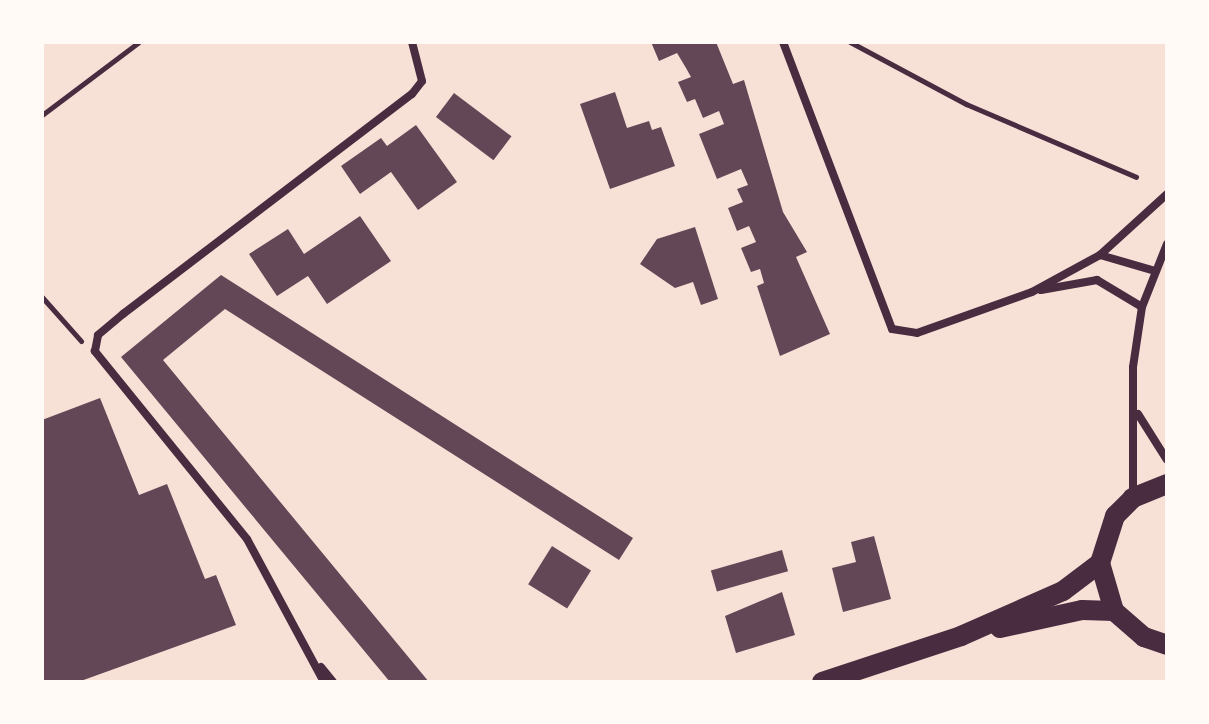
<!DOCTYPE html>
<html>
<head>
<meta charset="utf-8">
<style>
  body { margin:0 }
  #map { position:relative; width:1209px; height:724px; overflow:hidden; background:#f7e1d7; font-family:"Work Sans",sans-serif }
  div>[style] { position:absolute }
  [style*='--x'] { left:calc(var(--x)*1px); top:calc(var(--y)*1px); width:calc(var(--w)*1px); rotate:calc(var(--a)*1deg) }
  .building>* { inset:0; background:#644757; transform-origin:0 0 }
  .path>* { height:5px; margin:-2.5px; padding:0 2.5px; transform-origin:2.5px; border-radius:2.5px; background:#4a2c40 }
  .minor>* { height:8px; margin:-4px; padding:0 4px; transform-origin:4px; border-radius:4px; background:#4a2c40 }
  .primary>* { height:20px; margin:-10px; padding:0 10px; transform-origin:10px; border-radius:10px; background:#4a2c40 }
  span { translate:-50% -50%; white-space:nowrap; text-align:center; line-height:1.15; -webkit-text-stroke:6px #fffaf5; paint-order:stroke }
  .frame { position:absolute; inset:0; border:44px solid #fffaf5; pointer-events:none }
</style>
</head>
<body>
<div id="map">
  <div class="building">
    <div style="clip-path:polygon(651px 42px,716px 42px,733px 84px,744px 80px,783px 212px,807px 252px,796px 257px,830px 334px,780px 356px,757px 286px,764px 283px,760px 269px,751px 272px,741px 248px,756px 242px,749px 226px,737px 231px,728px 208px,743px 202px,737px 189px,748px 185px,741px 169px,717px 179px,699px 134px,724px 124px,719px 111px,703px 118px,695px 99px,687px 102px,678px 82px,691px 77px,686px 68px,677px 53px,659px 61px)"></div>
    <div style="clip-path:polygon(615px 92px,627px 128px,649px 121px,652px 130px,661px 127px,675px 166px,610px 189px,580px 104px)"></div>
    <div style="left:454px;top:93px;width:72px;height:30px;rotate:37deg"></div>
    <div style="clip-path:polygon(416px 125px,457px 182px,418px 210px,391px 172px,360px 194px,341px 166px,381px 138px,387px 146px)"></div>
    <div style="clip-path:polygon(360px 216px,391px 261px,327px 304px,308px 276px,277px 296px,249px 254px,288px 229px,304px 254px)"></div>
    <div style="clip-path:polygon(695px 227px,718px 299px,701px 305px,693px 282px,675px 288px,640px 264px,657px 239px)"></div>
    <div style="clip-path:polygon(221px 275px,633px 538px,619px 560px,225px 309px,163px 360px,429px 682px,390px 682px,121px 357px)"></div>
    <div style="clip-path:polygon(100px 398px,139px 495px,167px 484px,205px 579px,216px 575px,236px 625px,78px 682px,42px 682px,42px 420px)"></div>
    <div style="clip-path:polygon(874px 536px,891px 599px,843px 612px,832px 568px,856px 562px,851px 542px)"></div>
    <div style="left:552px;top:546px;width:46px;height:45px;rotate:32deg"></div>
    <div style="left:782px;top:550px;width:22px;height:74px;rotate:74deg"></div>
    <div style="clip-path:polygon(782px 592px,795px 635px,736px 653px,725px 616px)"></div>
  </div>
  <div class="path">
    <div style="--x:850;--y:42;--w:132;--a:28.1"></div>
    <div style="--x:966;--y:104;--w:185;--a:23.2"></div>
    <div style="--x:42;--y:115;--w:121;--a:-37"></div>
    <div style="--x:42;--y:297;--w:59;--a:48.4"></div>
  </div>
  <div class="minor">
    <div style="--x:783;--y:42;--w:307;--a:69.2"></div>
    <div style="--x:892;--y:329;--w:25;--a:9"></div>
    <div style="--x:917;--y:333;--w:122;--a:-19.6"></div>
    <div style="--x:1032;--y:292;--w:77;--a:-28.6"></div>
    <div style="--x:1100;--y:255;--w:57;--a:16.2"></div>
    <div style="--x:1100;--y:255;--w:91;--a:-42.3"></div>
    <div style="--x:1041;--y:290;--w:57;--a:-10.1"></div>
    <div style="--x:1097;--y:280;--w:52;--a:31"></div>
    <div style="--x:1138;--y:414;--w:54;--a:57.8"></div>
    <div style="--x:1133;--y:497;--w:130;--a:-90"></div>
    <div style="--x:1133;--y:367;--w:61;--a:-81.5"></div>
    <div style="--x:1142;--y:307;--w:68;--a:-68.4"></div>
    <div style="--x:321;--y:667;--w:19;--a:51"></div>
    <div style="--x:324;--y:682;--w:162;--a:-118.3"></div>
    <div style="--x:247;--y:539;--w:242;--a:-129"></div>
    <div style="--x:95;--y:351;--w:16;--a:-79"></div>
    <div style="--x:98;--y:335;--w:33;--a:-40"></div>
    <div style="--x:123;--y:314;--w:363;--a:-37.3"></div>
    <div style="--x:412;--y:94;--w:16;--a:-52"></div>
    <div style="--x:422;--y:81;--w:40;--a:-104.4"></div>
  </div>
  <div class="primary">
    <div style="--x:1167;--y:484;--w:37;--a:158"></div>
    <div style="--x:1133;--y:498;--w:25;--a:135"></div>
    <div style="--x:1115;--y:516;--w:49;--a:107.7"></div>
    <div style="--x:1100;--y:563;--w:50;--a:73.7"></div>
    <div style="--x:1114;--y:611;--w:40;--a:41"></div>
    <div style="--x:1144;--y:637;--w:24;--a:19"></div>
    <div style="--x:1000;--y:628;--w:84;--a:-12.4"></div>
    <div style="--x:1082;--y:610;--w:32;--a:2"></div>
    <div style="--x:822;--y:682;--w:146;--a:-18.3"></div>
    <div style="--x:961;--y:636;--w:111;--a:-23.8"></div>
    <div style="--x:1063;--y:591;--w:46;--a:-37.1"></div>
  </div>
  <div class="frame"></div>
</div>
</body>
</html>
